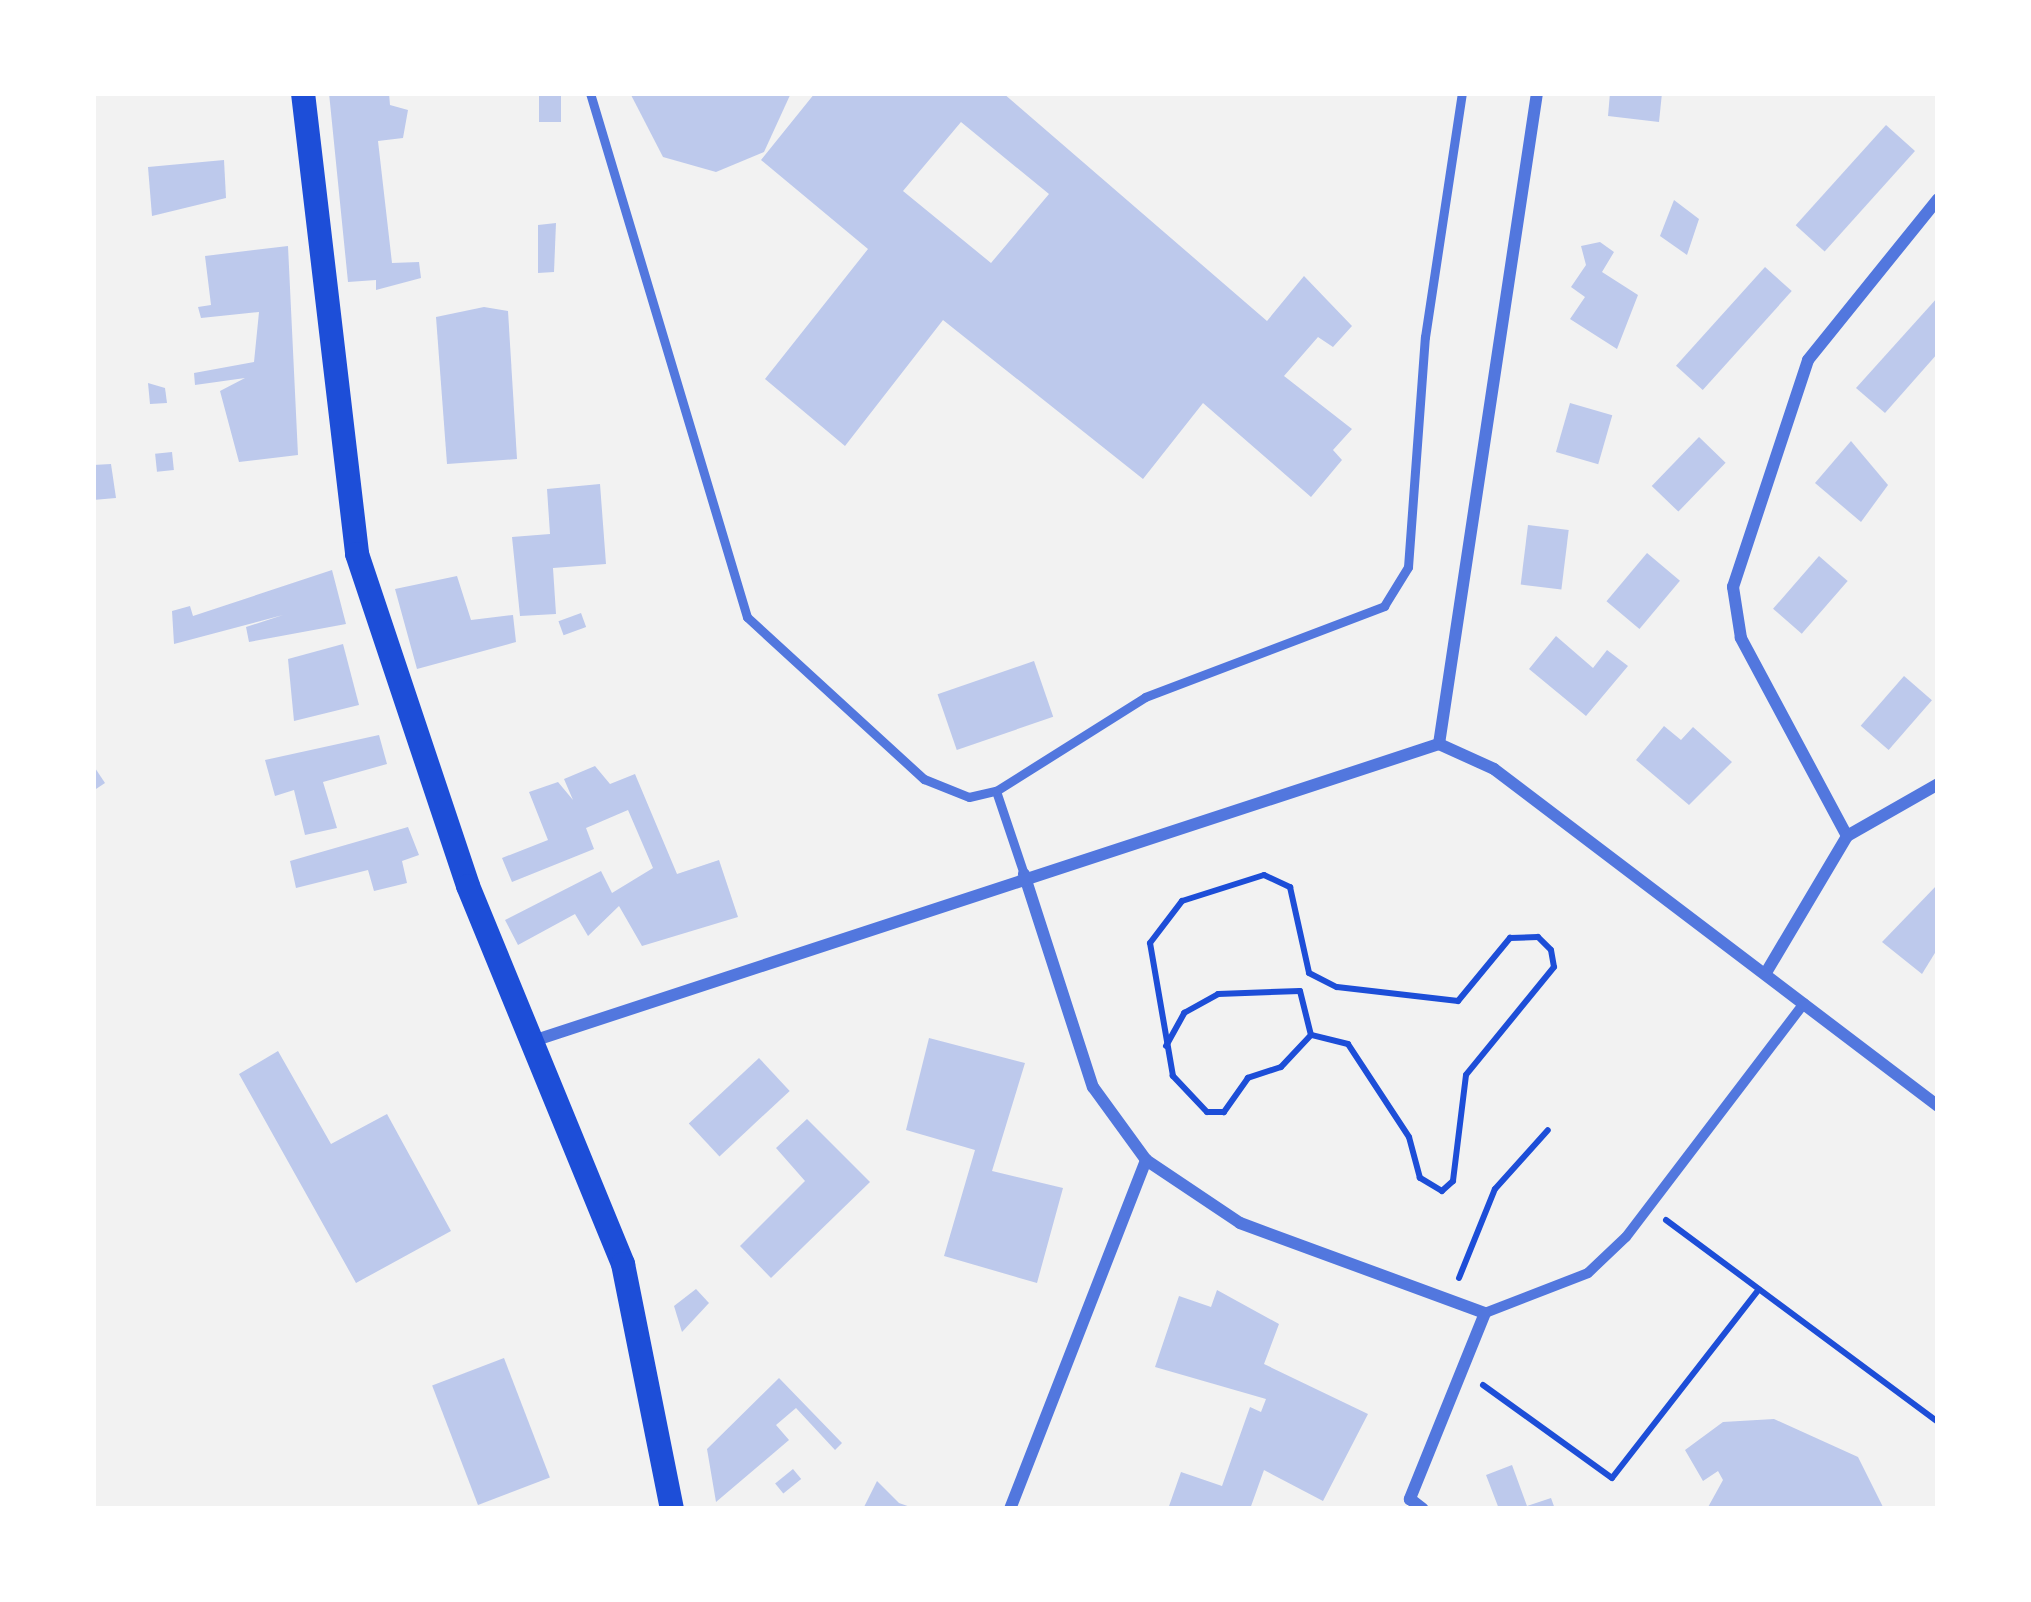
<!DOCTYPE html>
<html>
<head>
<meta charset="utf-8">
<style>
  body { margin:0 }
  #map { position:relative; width:2031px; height:1602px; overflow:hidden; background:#f2f2f2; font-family:Bitter,serif }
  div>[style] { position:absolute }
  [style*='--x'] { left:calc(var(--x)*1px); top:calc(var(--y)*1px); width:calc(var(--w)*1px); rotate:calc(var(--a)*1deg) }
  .building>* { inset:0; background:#bdc9ec; transform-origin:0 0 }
  .path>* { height:6px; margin:-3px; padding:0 3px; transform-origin:3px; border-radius:3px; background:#1d4ed8 }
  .service>* { height:9px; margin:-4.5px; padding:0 4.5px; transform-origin:4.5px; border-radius:4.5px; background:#5277de }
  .pedestrian>* { height:10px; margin:-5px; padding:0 5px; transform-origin:5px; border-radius:5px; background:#5277de }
  .minor>* { height:12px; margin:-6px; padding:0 6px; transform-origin:6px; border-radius:6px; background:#5277de }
  .secondary>* { height:24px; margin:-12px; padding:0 12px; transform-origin:12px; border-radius:12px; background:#1d4ed8 }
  span { translate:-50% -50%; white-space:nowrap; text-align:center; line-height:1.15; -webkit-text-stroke:10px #fff; paint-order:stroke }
  .frame { position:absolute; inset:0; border:96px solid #fff; pointer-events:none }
</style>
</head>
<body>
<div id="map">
  <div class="building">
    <div style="clip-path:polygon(329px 93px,389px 93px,390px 105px,408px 110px,403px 138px,378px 141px,392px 263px,419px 262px,421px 278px,376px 290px,376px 280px,348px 282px)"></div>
    <div style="left:539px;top:93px;width:22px;height:29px"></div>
    <div style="clip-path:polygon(630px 93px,791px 93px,764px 152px,716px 172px,663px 157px)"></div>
    <div style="clip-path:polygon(evenodd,815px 93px,1003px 93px,1267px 321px,1304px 276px,1352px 326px,1333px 347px,1318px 337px,1284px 376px,1352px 429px,1333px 450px,1342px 460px,1311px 497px,1203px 403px,1143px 479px,943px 320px,845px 446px,765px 379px,868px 249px,761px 160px,815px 93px,961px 122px,1049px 194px,991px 263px,903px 191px,961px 122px)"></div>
    <div style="clip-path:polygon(1610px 93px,1662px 93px,1659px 122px,1608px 116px)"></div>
    <div style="left:1886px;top:125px;width:39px;height:135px;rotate:42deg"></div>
    <div style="clip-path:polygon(224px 160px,226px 198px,152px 216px,148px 167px)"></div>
    <div style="clip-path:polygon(1674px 200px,1699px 219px,1687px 255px,1660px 236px)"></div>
    <div style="clip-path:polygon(556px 223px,554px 272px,538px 273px,538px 225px)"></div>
    <div style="clip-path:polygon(1600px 242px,1614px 252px,1602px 272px,1638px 295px,1617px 349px,1570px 319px,1585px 297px,1571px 287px,1586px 265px,1581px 246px)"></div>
    <div style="clip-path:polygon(288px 246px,298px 455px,239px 462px,220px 391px,245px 378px,195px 385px,194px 373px,254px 362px,259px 312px,201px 318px,198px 307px,211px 305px,205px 256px)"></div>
    <div style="left:1765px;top:267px;width:36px;height:133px;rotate:42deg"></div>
    <div style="clip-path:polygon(1938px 297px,1938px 353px,1885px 413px,1856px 388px)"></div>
    <div style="clip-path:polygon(484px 307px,508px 311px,517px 459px,447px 464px,436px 317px)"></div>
    <div style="clip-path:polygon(148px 383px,165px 388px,167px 403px,150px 404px)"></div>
    <div style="left:1570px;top:403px;width:44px;height:51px;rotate:16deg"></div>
    <div style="left:1699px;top:437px;width:37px;height:68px;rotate:44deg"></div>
    <div style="clip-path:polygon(1851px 441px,1888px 485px,1861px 522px,1815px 483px)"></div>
    <div style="left:172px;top:452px;width:18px;height:17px;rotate:84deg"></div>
    <div style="clip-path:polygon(111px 464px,116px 498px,93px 500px,93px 465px)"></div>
    <div style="clip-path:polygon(600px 484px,606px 564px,553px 568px,556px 614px,520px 616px,512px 537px,550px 534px,547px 489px)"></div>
    <div style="left:1528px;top:525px;width:41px;height:60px;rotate:7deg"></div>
    <div style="left:1647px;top:553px;width:43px;height:63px;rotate:40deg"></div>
    <div style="left:1819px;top:556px;width:38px;height:70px;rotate:41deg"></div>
    <div style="clip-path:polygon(332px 570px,346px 624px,249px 642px,246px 627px,283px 615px,174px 644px,172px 611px,190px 606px,193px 616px)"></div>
    <div style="clip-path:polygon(457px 576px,471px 620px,513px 615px,516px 642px,417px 669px,395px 589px)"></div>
    <div style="left:581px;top:613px;width:15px;height:24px;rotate:70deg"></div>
    <div style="clip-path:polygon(1556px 636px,1593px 668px,1607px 650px,1628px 666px,1586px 716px,1529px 669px)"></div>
    <div style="clip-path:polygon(343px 644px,359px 705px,294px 721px,288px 659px)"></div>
    <div style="left:1034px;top:661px;width:59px;height:102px;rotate:71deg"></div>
    <div style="left:1904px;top:676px;width:37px;height:66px;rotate:41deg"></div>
    <div style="clip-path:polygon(1664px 726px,1681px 740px,1693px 727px,1732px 762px,1689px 805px,1636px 760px)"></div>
    <div style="clip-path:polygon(379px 735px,387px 764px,323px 782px,337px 828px,305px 835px,294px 790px,275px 796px,265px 760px)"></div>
    <div style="clip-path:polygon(93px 765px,105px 783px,93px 791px)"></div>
    <div style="clip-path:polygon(595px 766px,610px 784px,635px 774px,677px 874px,719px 860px,738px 917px,642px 946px,619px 906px,588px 936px,575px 914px,518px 945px,505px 920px,601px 871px,612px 893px,653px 868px,628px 810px,586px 828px,594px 849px,512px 882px,502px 858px,548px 840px,529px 792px,558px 782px,573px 800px,564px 779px)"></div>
    <div style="clip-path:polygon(408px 827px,419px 855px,402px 861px,407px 883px,374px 891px,368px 870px,296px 888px,290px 861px)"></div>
    <div style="clip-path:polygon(1938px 884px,1938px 948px,1922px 974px,1882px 942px)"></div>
    <div style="clip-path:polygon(929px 1038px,1025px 1063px,992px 1171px,1063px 1188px,1037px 1283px,944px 1256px,975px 1150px,906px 1130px)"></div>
    <div style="clip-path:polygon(278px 1051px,331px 1144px,387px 1114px,451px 1231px,356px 1283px,239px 1074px)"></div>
    <div style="left:759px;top:1058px;width:45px;height:96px;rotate:47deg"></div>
    <div style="clip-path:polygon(807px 1119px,870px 1182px,771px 1278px,740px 1246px,805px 1181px,776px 1148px)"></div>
    <div style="clip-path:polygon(696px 1289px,709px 1303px,682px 1332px,674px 1306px)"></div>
    <div style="clip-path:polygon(1217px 1290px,1279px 1324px,1264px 1364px,1368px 1414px,1323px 1501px,1264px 1470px,1250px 1509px,1168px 1509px,1181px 1472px,1222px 1486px,1250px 1407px,1261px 1412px,1266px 1399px,1155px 1367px,1179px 1296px,1211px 1307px)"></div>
    <div style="left:504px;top:1358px;width:128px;height:77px;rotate:69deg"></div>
    <div style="clip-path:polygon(779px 1378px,842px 1443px,835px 1450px,796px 1408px,776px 1425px,789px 1440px,716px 1502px,707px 1449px)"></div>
    <div style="clip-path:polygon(1774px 1419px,1858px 1457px,1884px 1509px,1707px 1509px,1723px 1480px,1718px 1471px,1703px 1481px,1685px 1450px,1723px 1422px)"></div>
    <div style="clip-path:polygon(1512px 1465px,1527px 1506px,1551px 1498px,1555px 1509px,1499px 1509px,1486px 1475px)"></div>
    <div style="left:793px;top:1469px;width:13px;height:23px;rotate:51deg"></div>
    <div style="clip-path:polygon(877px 1481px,899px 1503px,916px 1509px,863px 1509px)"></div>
  </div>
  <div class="path">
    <div style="--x:1264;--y:875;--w:29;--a:25"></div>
    <div style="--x:1290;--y:887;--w:88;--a:77.5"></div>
    <div style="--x:1309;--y:973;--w:31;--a:27"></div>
    <div style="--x:1337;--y:987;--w:122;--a:6.6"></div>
    <div style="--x:1458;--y:1001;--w:82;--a:-50.5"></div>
    <div style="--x:1510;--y:938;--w:28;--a:-2"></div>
    <div style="--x:1538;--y:937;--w:18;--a:45"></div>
    <div style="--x:1551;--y:950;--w:17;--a:80"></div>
    <div style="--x:1554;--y:967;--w:139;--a:129.2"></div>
    <div style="--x:1466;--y:1075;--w:107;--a:97"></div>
    <div style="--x:1453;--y:1181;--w:15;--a:138"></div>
    <div style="--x:1442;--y:1191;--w:26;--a:-149"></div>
    <div style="--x:1420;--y:1178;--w:42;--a:-105"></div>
    <div style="--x:1409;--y:1137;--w:111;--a:-123.3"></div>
    <div style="--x:1348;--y:1044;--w:38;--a:-166"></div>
    <div style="--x:1311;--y:1035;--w:44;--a:133.2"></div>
    <div style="--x:1281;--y:1067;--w:35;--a:162"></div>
    <div style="--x:1248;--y:1078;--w:42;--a:125.2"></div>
    <div style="--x:1224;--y:1112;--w:17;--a:180"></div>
    <div style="--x:1207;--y:1112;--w:50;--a:-133.4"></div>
    <div style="--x:1173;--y:1076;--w:135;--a:-99.8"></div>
    <div style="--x:1150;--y:943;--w:53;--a:-52.7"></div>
    <div style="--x:1182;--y:901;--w:86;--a:-17.6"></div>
    <div style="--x:1166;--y:1046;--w:38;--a:-61"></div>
    <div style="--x:1184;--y:1013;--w:39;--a:-29"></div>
    <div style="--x:1218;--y:994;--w:82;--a:-2.1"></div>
    <div style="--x:1300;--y:991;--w:45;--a:76"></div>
    <div style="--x:1666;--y:1220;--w:339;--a:36.6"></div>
    <div style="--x:1459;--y:1278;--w:96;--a:-68"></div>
    <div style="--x:1495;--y:1189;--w:79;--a:-48.1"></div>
    <div style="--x:1483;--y:1385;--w:159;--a:35.8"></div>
    <div style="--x:1612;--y:1478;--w:239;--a:-52.1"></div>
  </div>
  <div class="service">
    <div style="--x:590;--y:93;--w:547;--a:73.32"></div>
    <div style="--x:747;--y:617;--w:240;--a:42.5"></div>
    <div style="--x:924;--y:779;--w:48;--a:21.8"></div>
    <div style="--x:969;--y:797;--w:28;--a:-13"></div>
    <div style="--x:996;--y:791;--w:88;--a:71.4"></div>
    <div style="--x:996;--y:791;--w:176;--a:-32.2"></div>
    <div style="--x:1145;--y:697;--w:256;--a:-20.8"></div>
    <div style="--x:1384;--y:606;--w:46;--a:-58.4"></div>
    <div style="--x:1408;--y:567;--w:231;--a:-85.8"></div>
    <div style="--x:1425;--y:337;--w:247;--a:-81.4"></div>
  </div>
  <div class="pedestrian">
    <div style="--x:1485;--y:1313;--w:110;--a:-21.2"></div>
    <div style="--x:1588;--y:1273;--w:52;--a:-43.5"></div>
    <div style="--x:1626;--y:1237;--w:294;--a:-52.7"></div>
  </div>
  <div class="minor">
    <div style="--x:1439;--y:744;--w:658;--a:-81.44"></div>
    <div style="--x:1847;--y:836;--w:225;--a:-118.2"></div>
    <div style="--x:1741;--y:638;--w:52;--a:-98.9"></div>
    <div style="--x:1733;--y:587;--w:239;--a:-71.7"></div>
    <div style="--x:1808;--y:360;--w:207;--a:-51.1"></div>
    <div style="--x:1024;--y:874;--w:224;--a:72.1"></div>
    <div style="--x:1093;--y:1087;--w:90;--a:54"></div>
    <div style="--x:1146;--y:1160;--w:113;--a:33.8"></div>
    <div style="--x:1240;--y:1223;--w:261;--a:20.2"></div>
    <div style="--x:1485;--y:1313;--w:201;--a:112"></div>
    <div style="--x:1410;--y:1499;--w:16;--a:38"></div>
    <div style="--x:1767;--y:971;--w:157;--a:-59.3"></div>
    <div style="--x:1847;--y:836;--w:105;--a:-29.7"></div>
    <div style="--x:536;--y:1040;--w:950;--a:-18.15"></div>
    <div style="--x:1439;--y:744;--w:60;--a:24.4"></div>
    <div style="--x:1494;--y:769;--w:557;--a:37.2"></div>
    <div style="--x:1010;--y:1509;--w:375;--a:-68.7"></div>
  </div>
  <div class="secondary">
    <div style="--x:303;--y:93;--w:464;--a:83.3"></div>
    <div style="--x:357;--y:554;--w:350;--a:71.5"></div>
    <div style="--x:468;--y:886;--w:409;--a:67.7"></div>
    <div style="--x:623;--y:1264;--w:250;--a:78.7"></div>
  </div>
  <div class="frame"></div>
</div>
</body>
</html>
